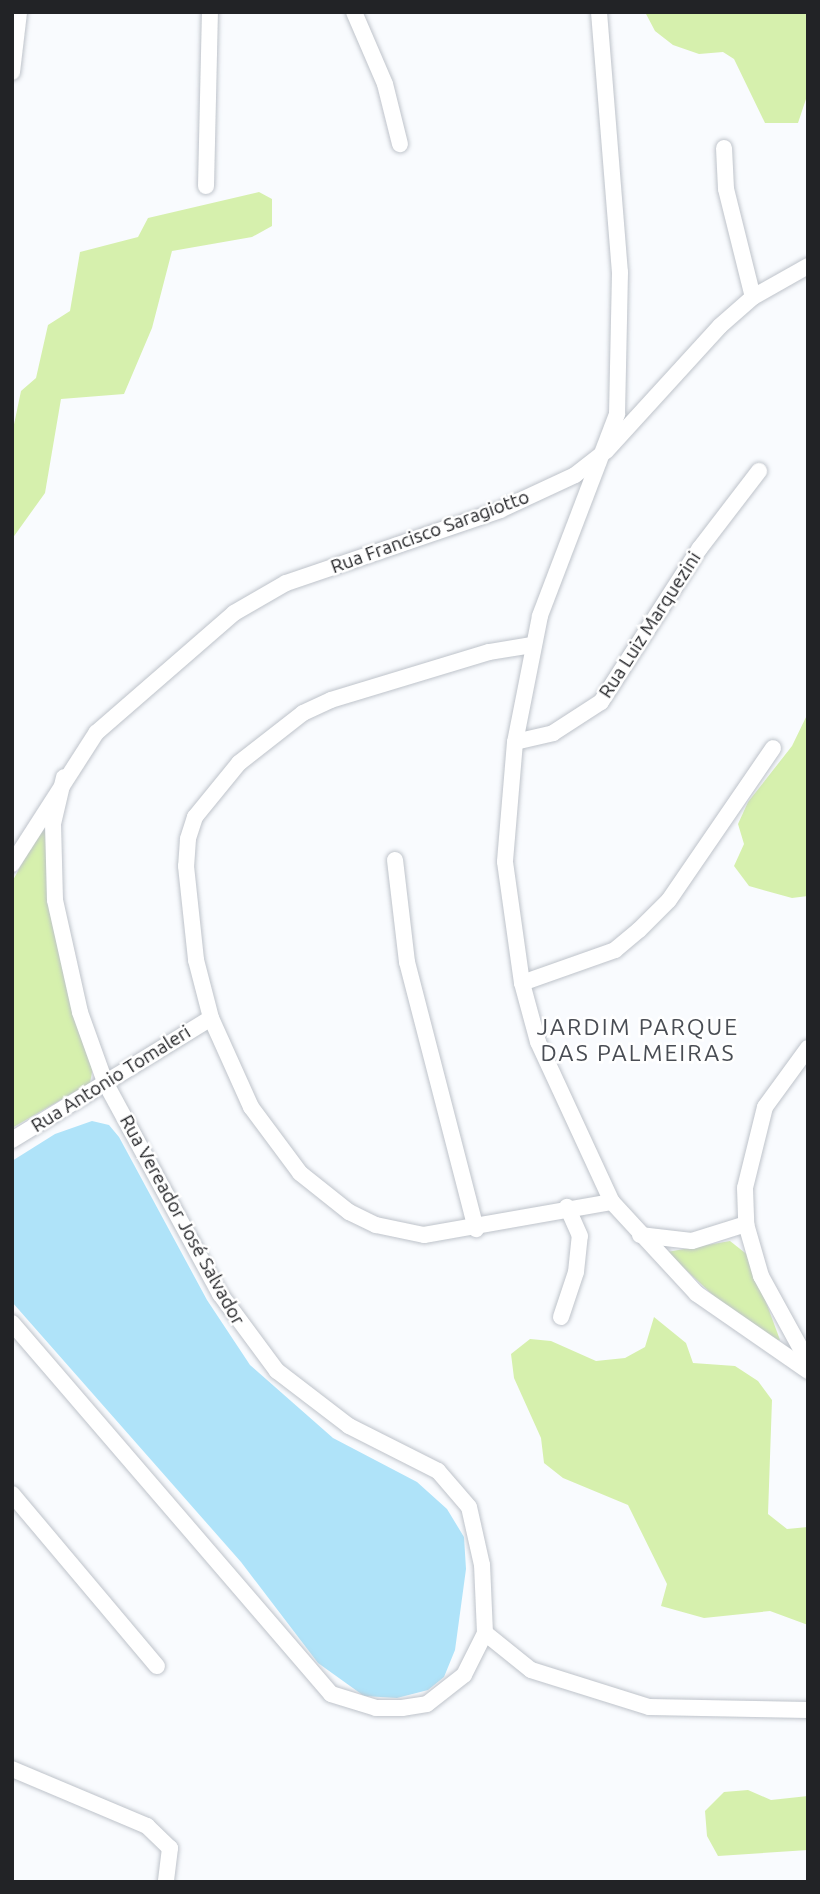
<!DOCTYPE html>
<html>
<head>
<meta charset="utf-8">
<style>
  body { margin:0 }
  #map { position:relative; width:820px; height:1894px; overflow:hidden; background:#f9fbfe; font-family:Ubuntu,sans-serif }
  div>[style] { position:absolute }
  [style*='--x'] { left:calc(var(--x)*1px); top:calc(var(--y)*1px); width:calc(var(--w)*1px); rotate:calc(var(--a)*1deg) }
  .green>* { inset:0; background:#d6f0ad }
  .water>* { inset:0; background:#afe3f9 }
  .roads { filter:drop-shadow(0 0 2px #bec3ca) drop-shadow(0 0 2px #bec3ca) }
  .minor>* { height:16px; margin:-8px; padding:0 8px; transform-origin:8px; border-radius:8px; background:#fff }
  span { translate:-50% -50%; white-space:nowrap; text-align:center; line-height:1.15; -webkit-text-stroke:5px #fff; paint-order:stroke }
  .street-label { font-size:19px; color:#222326 }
  .quarter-label { font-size:23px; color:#494d54; letter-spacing:2px }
  .frame { position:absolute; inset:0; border:14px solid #222326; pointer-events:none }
</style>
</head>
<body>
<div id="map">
  <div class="green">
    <div style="clip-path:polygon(645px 12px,808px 12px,806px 99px,798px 123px,765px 123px,734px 59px,723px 52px,699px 54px,673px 45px,655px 31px)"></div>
    <div style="clip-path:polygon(259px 192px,272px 199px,272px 226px,252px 237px,172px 251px,152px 328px,124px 394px,61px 399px,45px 493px,12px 539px,12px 434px,21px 391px,36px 378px,48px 325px,70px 311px,80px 252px,138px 237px,148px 218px)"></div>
    <div style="clip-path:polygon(808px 713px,808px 896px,792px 898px,749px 886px,734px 866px,744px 844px,738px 824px,748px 802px,792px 746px)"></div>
    <div style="clip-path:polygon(46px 819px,53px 925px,93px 1067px,90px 1083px,12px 1128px,12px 882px)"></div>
    <div style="clip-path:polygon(730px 1241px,749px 1256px,780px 1340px,771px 1340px,717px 1299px,667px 1252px)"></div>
    <div style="clip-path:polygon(654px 1317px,686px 1343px,693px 1363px,735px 1366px,758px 1381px,772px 1400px,768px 1514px,787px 1529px,808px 1527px,808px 1625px,770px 1611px,704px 1618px,661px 1606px,667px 1584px,628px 1505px,563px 1478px,544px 1463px,541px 1438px,514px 1378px,511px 1354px,530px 1339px,551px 1341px,596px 1361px,625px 1358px,645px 1347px)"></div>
    <div style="clip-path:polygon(748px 1790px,771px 1800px,808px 1796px,808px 1850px,718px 1856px,707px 1836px,705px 1811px,724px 1792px)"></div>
  </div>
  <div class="water">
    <div style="clip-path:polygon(92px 1121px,109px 1125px,119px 1137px,207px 1300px,250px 1365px,333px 1438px,417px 1482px,447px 1509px,464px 1537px,466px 1569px,455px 1650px,444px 1677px,428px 1690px,397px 1698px,364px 1696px,318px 1663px,241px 1562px,12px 1302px,12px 1161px,55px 1134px)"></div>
  </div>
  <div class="roads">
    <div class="minor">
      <div style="--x:354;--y:12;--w:78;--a:66.7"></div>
      <div style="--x:385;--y:84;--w:62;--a:76"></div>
      <div style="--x:599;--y:12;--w:261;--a:85.4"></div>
      <div style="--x:620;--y:272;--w:142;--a:91.2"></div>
      <div style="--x:617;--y:414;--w:216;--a:110.9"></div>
      <div style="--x:540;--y:616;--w:128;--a:101.2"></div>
      <div style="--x:515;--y:742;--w:120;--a:94.8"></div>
      <div style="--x:505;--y:862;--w:122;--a:82"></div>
      <div style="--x:522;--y:983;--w:61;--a:74.8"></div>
      <div style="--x:538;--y:1042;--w:176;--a:65.2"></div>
      <div style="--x:612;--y:1202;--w:125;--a:47.3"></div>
      <div style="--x:697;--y:1294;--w:135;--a:34.7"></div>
      <div style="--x:12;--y:72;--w:60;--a:-83.3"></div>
      <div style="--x:724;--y:148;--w:41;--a:87.2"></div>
      <div style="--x:726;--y:189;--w:111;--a:76"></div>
      <div style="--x:206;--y:186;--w:174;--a:-88.7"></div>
      <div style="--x:532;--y:645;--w:44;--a:170.8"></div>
      <div style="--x:489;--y:652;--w:165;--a:163.1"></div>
      <div style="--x:331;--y:700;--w:31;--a:155"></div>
      <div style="--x:303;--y:713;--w:81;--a:142"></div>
      <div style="--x:239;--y:763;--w:70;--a:129.2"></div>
      <div style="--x:195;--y:817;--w:23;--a:108"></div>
      <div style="--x:188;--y:839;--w:27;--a:94"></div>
      <div style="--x:186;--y:866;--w:95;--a:83.9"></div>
      <div style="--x:196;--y:960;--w:60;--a:75.5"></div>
      <div style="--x:211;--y:1018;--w:98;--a:65.8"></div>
      <div style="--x:251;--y:1107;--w:82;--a:53.4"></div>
      <div style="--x:300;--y:1173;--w:63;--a:38.5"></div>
      <div style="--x:349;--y:1212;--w:30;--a:26"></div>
      <div style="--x:376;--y:1225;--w:49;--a:11.8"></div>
      <div style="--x:424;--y:1235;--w:191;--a:-10"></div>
      <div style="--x:515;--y:742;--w:39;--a:-13"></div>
      <div style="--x:553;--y:733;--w:57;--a:-32.9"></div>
      <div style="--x:601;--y:702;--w:183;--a:-57.3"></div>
      <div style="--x:700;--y:548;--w:97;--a:-52.5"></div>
      <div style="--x:395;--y:860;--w:103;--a:83.3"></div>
      <div style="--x:407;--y:962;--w:276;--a:75.5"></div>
      <div style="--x:12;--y:864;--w:156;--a:-57.3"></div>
      <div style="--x:96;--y:733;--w:183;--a:-41"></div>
      <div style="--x:234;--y:613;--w:60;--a:-30"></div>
      <div style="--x:286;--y:583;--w:226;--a:-18.8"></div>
      <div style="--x:500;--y:510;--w:83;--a:-25"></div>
      <div style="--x:575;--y:475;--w:39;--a:-38"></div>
      <div style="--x:606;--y:451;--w:169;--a:-47.6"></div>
      <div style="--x:720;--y:326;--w:44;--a:-41.3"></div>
      <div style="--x:753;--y:297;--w:63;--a:-29.4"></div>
      <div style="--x:522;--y:983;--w:99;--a:-19.5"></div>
      <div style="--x:615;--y:950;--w:31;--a:-40"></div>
      <div style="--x:639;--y:930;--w:42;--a:-45"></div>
      <div style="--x:669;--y:900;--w:184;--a:-55.6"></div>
      <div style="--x:808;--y:1048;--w:73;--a:126.1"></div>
      <div style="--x:765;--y:1107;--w:83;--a:103.9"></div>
      <div style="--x:745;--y:1188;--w:36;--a:88"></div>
      <div style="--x:746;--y:1224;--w:54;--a:73.9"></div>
      <div style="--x:761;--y:1276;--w:98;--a:61.3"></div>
      <div style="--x:12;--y:1140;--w:233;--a:-31.5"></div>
      <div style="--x:640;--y:1235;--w:52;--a:6.6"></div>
      <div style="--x:692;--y:1241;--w:57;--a:-17.5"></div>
      <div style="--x:561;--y:1317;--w:47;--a:-71.6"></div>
      <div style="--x:576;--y:1272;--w:36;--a:-84"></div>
      <div style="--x:580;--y:1236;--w:32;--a:-114"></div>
      <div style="--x:12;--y:1323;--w:489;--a:49.3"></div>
      <div style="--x:331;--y:1694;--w:47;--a:17.3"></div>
      <div style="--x:376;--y:1708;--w:26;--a:0"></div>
      <div style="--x:402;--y:1708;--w:25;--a:-9"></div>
      <div style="--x:427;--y:1704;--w:47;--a:-38.1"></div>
      <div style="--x:464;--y:1675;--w:47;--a:-63.4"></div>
      <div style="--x:485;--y:1633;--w:68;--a:-92.5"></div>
      <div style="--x:482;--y:1565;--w:59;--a:-102.6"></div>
      <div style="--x:469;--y:1507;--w:48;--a:-130.7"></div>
      <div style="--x:438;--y:1471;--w:100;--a:-153.2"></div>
      <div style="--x:349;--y:1426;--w:91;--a:-142.6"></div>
      <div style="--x:277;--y:1371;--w:96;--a:-126.5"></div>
      <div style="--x:220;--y:1294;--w:241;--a:-118.5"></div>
      <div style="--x:105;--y:1082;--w:74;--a:-109.7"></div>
      <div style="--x:80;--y:1012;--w:115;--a:-102.6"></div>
      <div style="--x:55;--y:900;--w:76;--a:-91.5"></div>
      <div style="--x:53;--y:824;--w:48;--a:-76.8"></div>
      <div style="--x:12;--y:1494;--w:225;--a:49.9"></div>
      <div style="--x:485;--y:1633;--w:59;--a:38.8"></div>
      <div style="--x:531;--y:1670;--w:124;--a:17.4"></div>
      <div style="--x:649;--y:1707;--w:159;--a:1.1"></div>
      <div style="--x:12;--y:1769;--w:147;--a:22.9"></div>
      <div style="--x:147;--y:1826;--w:32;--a:44"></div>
      <div style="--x:170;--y:1848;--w:34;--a:97"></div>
    </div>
  </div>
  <div class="street-label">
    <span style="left:430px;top:532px;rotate:-20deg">Rua Francisco Saragiotto</span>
    <span style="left:650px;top:625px;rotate:-57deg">Rua Luiz Marquezini</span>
    <span style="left:111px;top:1079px;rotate:-32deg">Rua Antonio Tomaleri</span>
    <span style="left:182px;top:1220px;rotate:61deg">Rua Vereador José Salvador</span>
  </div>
  <div class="quarter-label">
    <span style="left:638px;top:1040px">JARDIM PARQUE<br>DAS PALMEIRAS</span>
  </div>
  <div class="frame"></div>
</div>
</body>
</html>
